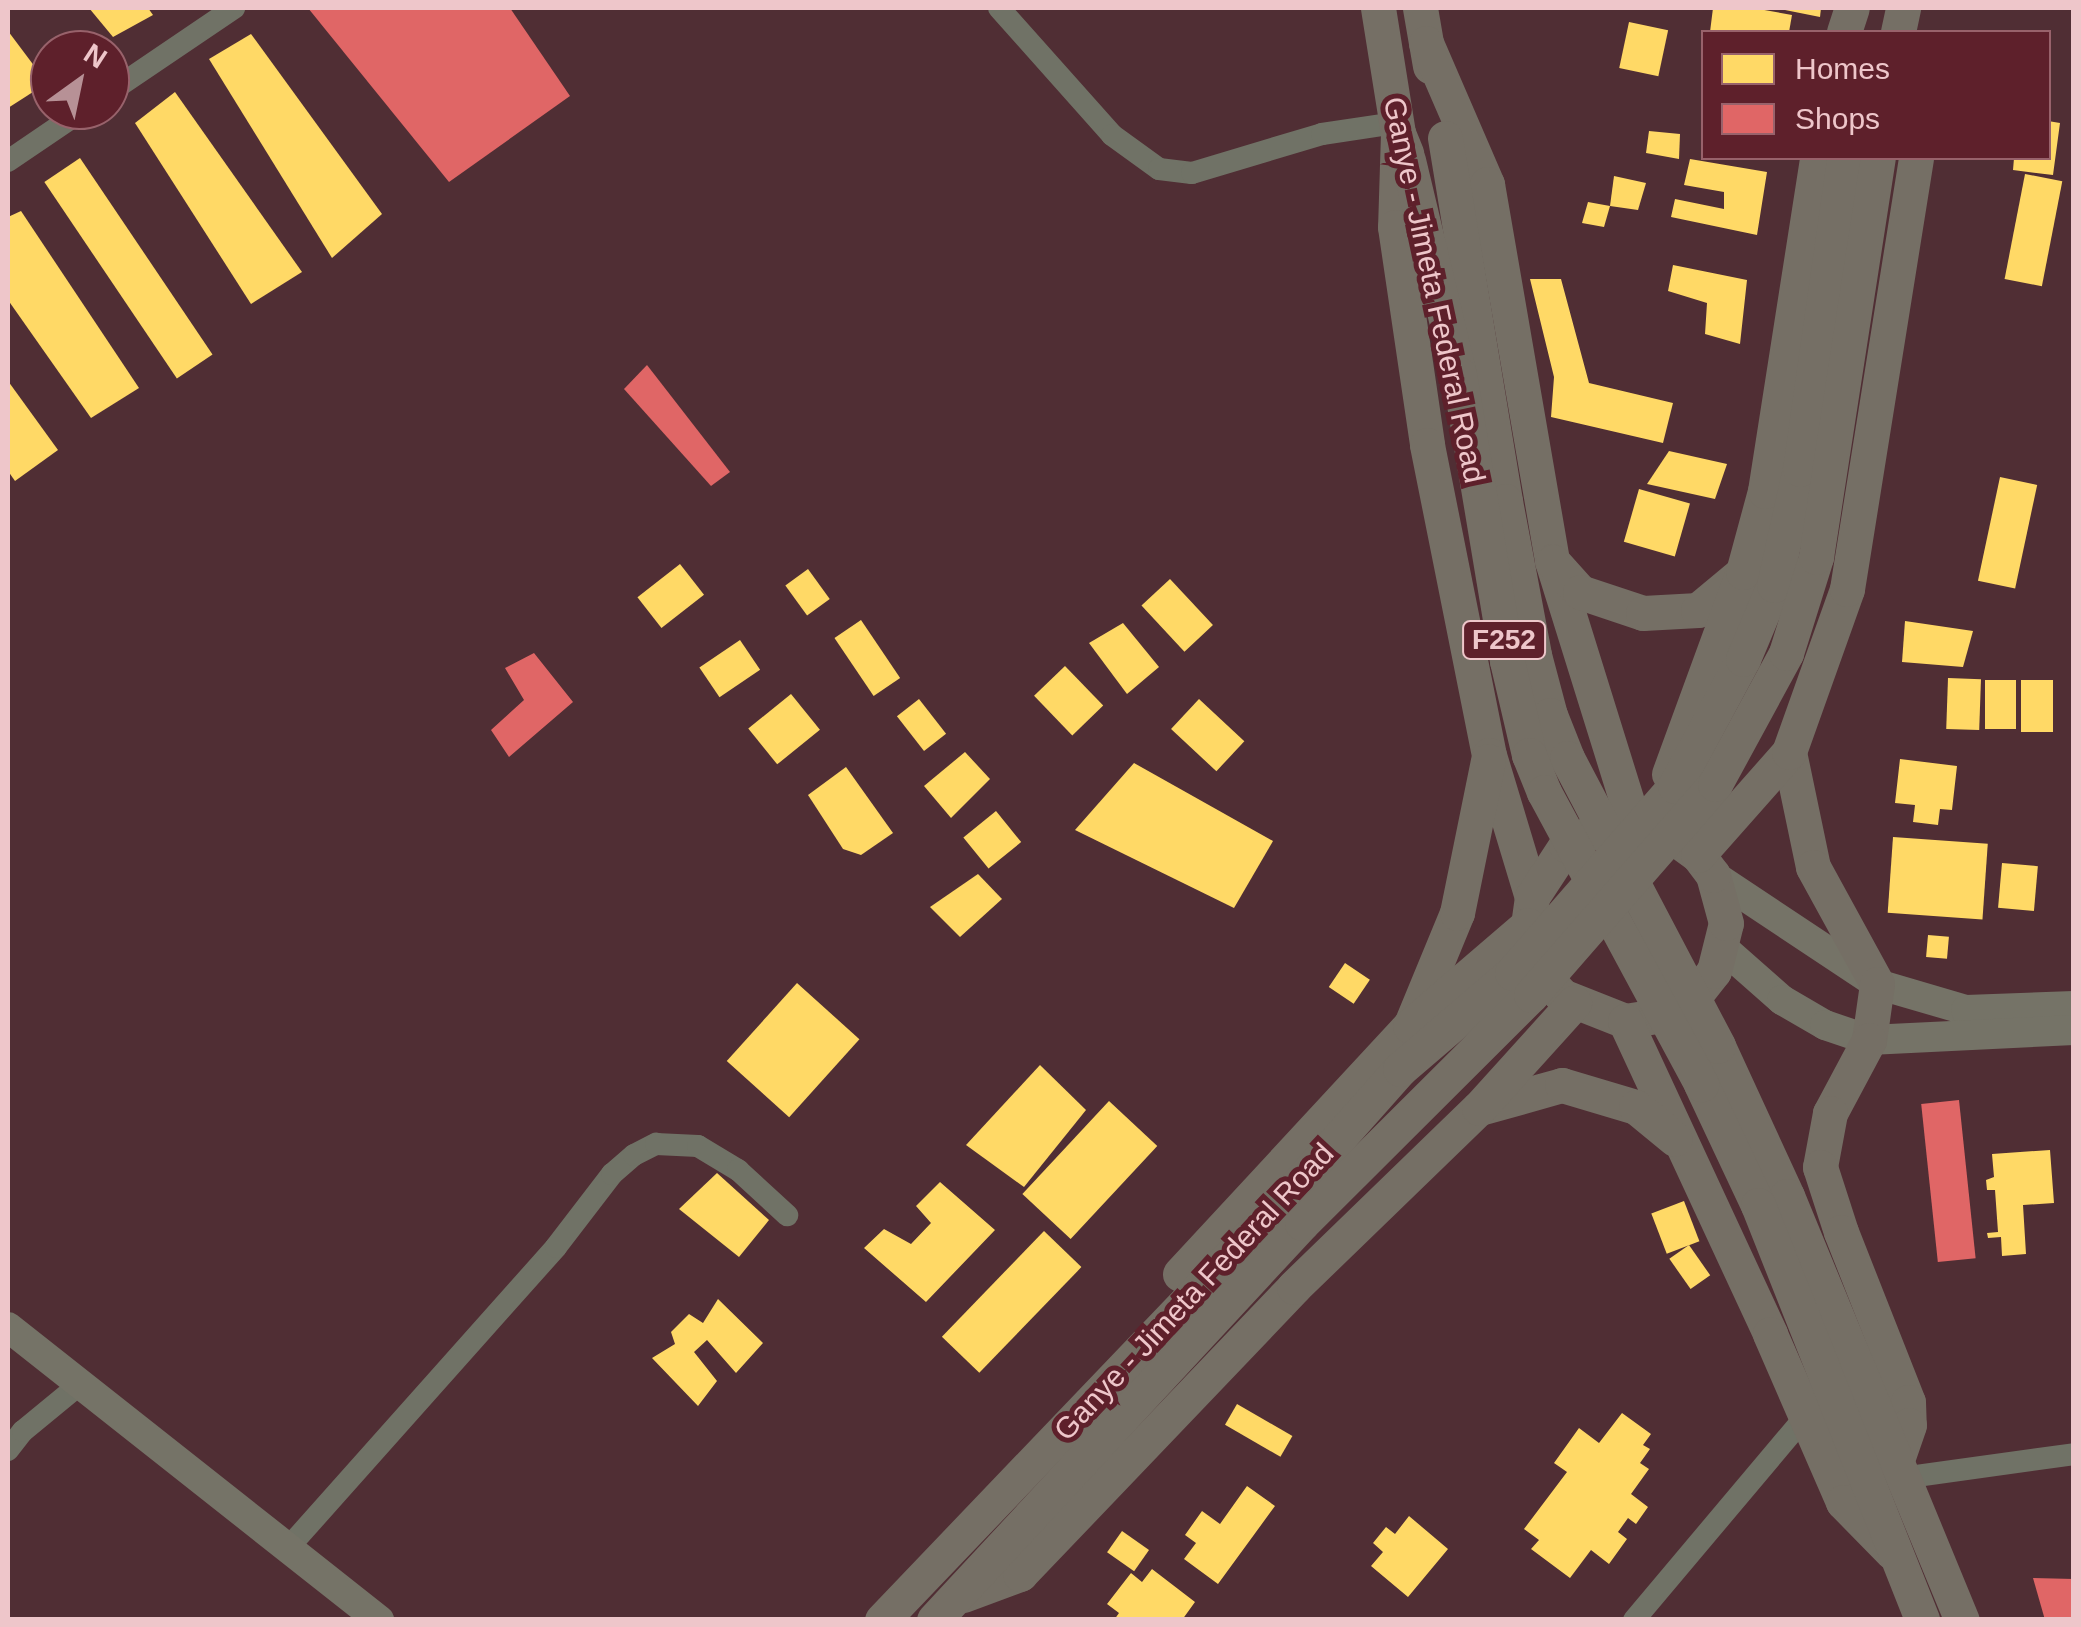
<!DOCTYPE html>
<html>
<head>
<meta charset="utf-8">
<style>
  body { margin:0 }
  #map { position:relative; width:2081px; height:1627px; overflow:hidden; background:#502e34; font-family:Arial,sans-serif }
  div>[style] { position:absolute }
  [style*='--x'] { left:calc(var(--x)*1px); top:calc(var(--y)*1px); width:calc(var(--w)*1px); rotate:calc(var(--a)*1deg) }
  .homes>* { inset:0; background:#ffd966; transform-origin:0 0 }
  .shops>* { inset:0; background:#e06666; transform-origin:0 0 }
  .minor>* { height:22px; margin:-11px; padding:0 11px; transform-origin:11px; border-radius:11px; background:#707266 }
  .secondary>* { height:30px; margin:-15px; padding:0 15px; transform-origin:15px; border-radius:15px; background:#757367 }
  .primary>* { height:35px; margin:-17.5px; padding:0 17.5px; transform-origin:17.5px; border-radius:17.5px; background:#756f65 }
  .primary-bridge>* { height:35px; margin:-17.5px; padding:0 17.5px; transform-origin:17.5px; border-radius:17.5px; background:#756f65 }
  span { translate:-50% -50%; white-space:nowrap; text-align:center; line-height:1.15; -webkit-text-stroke:10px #5e202b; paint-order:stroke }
  .shield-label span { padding:2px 8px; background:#5e202b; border:2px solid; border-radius:8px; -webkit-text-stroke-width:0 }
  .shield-label { font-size:28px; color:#eec6ca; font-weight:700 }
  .street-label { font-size:30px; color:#eec6ca }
  .frame { position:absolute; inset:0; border:10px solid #eec6ca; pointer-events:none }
  .legend { position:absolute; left:1701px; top:30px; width:350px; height:130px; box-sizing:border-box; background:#5e202b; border:2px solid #98626b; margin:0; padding:12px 18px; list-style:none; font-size:30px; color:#eec6ca }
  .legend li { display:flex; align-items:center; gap:20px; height:50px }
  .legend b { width:50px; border:2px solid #98626b }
  .north { position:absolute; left:30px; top:30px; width:100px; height:100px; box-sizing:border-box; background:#5e202b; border:2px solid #98626b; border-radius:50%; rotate:33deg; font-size:28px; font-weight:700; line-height:40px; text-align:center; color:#eec6ca }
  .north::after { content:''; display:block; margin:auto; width:35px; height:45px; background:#b79196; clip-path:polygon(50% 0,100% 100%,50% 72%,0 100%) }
</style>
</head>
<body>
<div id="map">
  <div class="homes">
    <div style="clip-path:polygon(89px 8px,148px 8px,153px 15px,113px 37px)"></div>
    <div style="clip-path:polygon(1713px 8px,1753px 8px,1792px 15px,1789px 32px,1710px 32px)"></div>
    <div style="clip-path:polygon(1780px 8px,1821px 8px,1820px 17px,1780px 9px)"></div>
    <div style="left:1629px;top:22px;width:40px;height:47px;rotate:12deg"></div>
    <div style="clip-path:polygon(8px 31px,47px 83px,8px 108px)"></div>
    <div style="clip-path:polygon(251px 34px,382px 214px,332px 258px,209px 59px)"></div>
    <div style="clip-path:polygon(175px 92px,302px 272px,251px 304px,135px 123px)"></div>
    <div style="clip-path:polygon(2048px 121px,2060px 123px,2053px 175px,2013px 170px,2014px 158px,2048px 158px)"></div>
    <div style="clip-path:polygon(1649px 131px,1680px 134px,1679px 159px,1646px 153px)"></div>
    <div style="left:80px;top:158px;width:237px;height:43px;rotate:56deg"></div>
    <div style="clip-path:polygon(1690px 159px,1767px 172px,1757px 235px,1671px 217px,1675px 199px,1724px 209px,1724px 192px,1684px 185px)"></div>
    <div style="left:2025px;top:174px;width:38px;height:107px;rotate:11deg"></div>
    <div style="clip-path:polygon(1614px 176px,1646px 183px,1638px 210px,1610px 206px)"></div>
    <div style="clip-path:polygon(1588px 202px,1610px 206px,1604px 227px,1582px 223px)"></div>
    <div style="clip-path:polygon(21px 211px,139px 388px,91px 418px,8px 300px,8px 217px)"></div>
    <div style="clip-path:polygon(1673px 265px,1747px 280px,1740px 344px,1705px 334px,1707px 303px,1668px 291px)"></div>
    <div style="clip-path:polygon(1530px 279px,1561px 279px,1589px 383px,1673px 403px,1663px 443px,1551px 417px,1554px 377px)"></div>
    <div style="clip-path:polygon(8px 381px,58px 450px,15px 481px,8px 471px)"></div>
    <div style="clip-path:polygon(1669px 451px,1727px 464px,1715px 499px,1647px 484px)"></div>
    <div style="left:2000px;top:477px;width:38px;height:106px;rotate:12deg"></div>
    <div style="left:1639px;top:489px;width:53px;height:55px;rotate:16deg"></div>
    <div style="left:680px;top:564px;width:39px;height:54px;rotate:52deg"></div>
    <div style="left:808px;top:569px;width:37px;height:28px;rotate:54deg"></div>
    <div style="left:1170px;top:579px;width:63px;height:39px;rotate:47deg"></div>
    <div style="left:861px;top:620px;width:70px;height:32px;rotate:56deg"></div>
    <div style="clip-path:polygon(1905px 621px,1973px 631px,1963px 667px,1902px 662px)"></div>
    <div style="clip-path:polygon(1123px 623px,1159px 667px,1127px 694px,1089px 643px)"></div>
    <div style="left:740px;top:640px;width:36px;height:49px;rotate:56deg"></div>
    <div style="left:1065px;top:666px;width:55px;height:43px;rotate:46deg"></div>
    <div style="left:1948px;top:678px;width:33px;height:51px;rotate:2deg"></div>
    <div style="left:1985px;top:680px;width:31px;height:49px"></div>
    <div style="left:2021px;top:680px;width:32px;height:52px"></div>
    <div style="left:791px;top:694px;width:46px;height:55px;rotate:51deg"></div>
    <div style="left:919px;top:699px;width:44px;height:28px;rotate:52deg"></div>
    <div style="left:1199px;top:699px;width:62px;height:41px;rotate:43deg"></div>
    <div style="clip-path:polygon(965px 752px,990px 779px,951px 818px,924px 786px)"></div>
    <div style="clip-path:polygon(1900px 759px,1957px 766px,1952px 810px,1940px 809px,1938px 825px,1913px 822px,1915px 805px,1895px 803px)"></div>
    <div style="clip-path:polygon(1134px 763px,1273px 841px,1234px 908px,1075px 830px)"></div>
    <div style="clip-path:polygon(846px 767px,893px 833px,861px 855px,843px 849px,808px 795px)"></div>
    <div style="left:996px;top:811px;width:40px;height:42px;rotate:51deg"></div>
    <div style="left:1893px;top:837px;width:95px;height:76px;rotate:4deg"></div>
    <div style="left:2002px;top:863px;width:36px;height:45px;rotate:5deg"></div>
    <div style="clip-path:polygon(978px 874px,1002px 899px,960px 937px,930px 907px)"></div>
    <div style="left:1928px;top:935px;width:21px;height:22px;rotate:5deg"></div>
    <div style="left:1345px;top:963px;width:30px;height:29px;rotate:34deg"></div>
    <div style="left:797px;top:983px;width:84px;height:105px;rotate:42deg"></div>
    <div style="clip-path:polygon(1040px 1065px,1086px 1110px,1024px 1187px,966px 1145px)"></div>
    <div style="left:1109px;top:1101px;width:66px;height:127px;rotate:43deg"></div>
    <div style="clip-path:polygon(2050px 1150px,2054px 1203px,2023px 1205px,2026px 1254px,2002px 1256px,2001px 1237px,1988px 1238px,1987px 1233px,1998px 1232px,1995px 1190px,1987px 1190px,1986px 1180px,1994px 1177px,1992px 1154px)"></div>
    <div style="clip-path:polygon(717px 1173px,769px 1220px,739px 1257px,679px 1209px)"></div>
    <div style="clip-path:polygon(940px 1182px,995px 1230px,926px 1302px,864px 1248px,884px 1229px,911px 1244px,931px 1223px,916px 1206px)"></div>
    <div style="left:1684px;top:1201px;width:43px;height:35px;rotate:69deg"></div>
    <div style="left:1044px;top:1231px;width:52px;height:147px;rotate:44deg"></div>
    <div style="left:1689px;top:1245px;width:37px;height:24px;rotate:55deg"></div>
    <div style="clip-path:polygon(718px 1299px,763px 1343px,736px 1373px,707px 1340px,694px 1352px,717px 1381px,698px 1406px,652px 1358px,675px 1344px,671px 1332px,689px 1314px,703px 1323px)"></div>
    <div style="left:1237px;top:1404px;width:64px;height:24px;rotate:30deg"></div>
    <div style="clip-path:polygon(1622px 1413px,1651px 1434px,1643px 1445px,1650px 1449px,1640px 1463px,1649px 1469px,1631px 1494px,1648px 1507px,1636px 1524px,1628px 1518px,1618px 1532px,1627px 1539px,1609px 1564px,1591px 1550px,1570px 1578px,1531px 1549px,1539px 1540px,1524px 1529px,1567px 1472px,1554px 1463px,1579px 1428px,1599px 1443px)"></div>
    <div style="clip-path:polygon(1247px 1486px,1275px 1506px,1218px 1584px,1184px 1559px,1196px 1543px,1185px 1535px,1202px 1511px,1220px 1524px)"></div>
    <div style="clip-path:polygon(1409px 1516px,1448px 1549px,1408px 1597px,1371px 1566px,1383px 1552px,1373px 1543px,1386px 1527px,1395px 1534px)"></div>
    <div style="left:1122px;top:1531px;width:33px;height:26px;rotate:35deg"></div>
    <div style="clip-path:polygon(1152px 1569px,1195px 1602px,1182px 1620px,1114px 1620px,1119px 1613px,1107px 1604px,1131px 1573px,1142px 1582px)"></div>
  </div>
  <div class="shops">
    <div style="clip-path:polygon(308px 8px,510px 8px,570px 96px,449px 182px)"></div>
    <div style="clip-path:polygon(647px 365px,730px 472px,711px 486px,624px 389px)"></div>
    <div style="clip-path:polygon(534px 653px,573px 702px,509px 757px,491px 730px,524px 700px,505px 668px)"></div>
    <div style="left:1959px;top:1100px;width:159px;height:38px;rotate:84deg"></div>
    <div style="clip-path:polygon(2033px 1578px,2074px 1579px,2074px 1620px,2045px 1620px)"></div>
  </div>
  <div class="minor">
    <div style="--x:999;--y:8;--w:170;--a:48.3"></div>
    <div style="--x:1112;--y:135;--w:58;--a:35.9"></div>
    <div style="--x:1159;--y:169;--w:33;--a:7"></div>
    <div style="--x:1192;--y:173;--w:136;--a:-16.7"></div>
    <div style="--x:1322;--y:134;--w:75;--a:-8.5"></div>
    <div style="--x:110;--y:92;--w:150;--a:-34.1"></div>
    <div style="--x:8;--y:161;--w:91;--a:-34.2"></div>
    <div style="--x:8;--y:1450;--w:24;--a:-52"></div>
    <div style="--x:23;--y:1431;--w:74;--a:-39.5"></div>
    <div style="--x:1902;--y:1478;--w:174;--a:-7.9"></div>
    <div style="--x:288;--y:1548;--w:403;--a:-48.3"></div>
    <div style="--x:556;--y:1247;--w:92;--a:-52.5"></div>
    <div style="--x:612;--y:1174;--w:29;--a:-41"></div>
    <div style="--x:634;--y:1155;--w:25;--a:-27"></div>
    <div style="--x:656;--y:1144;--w:42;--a:2.7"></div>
    <div style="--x:698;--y:1146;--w:47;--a:31"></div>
    <div style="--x:738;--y:1170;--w:67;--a:42.6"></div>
    <div style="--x:1634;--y:1620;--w:267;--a:-49.9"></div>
  </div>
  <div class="secondary">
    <div style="--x:1713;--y:875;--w:197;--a:33.6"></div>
    <div style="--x:1877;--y:984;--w:93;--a:16.3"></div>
    <div style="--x:1966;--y:1010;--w:108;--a:-2.1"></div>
    <div style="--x:1723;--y:948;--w:79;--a:41.4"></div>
    <div style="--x:1782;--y:1000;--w:50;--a:30.2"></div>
    <div style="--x:1825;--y:1025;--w:46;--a:18.8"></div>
    <div style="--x:1869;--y:1040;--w:205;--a:-2.8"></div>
    <div style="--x:8;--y:1327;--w:473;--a:38.3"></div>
  </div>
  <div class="primary">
    <div style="--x:1378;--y:8;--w:127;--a:80.9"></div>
    <div style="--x:1398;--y:133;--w:22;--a:68"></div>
    <div style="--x:1420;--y:8;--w:59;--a:80.2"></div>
    <div style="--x:1844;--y:32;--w:25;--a:-72"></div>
    <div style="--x:1898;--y:32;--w:25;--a:-78"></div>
    <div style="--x:1426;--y:43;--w:154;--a:66.6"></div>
    <div style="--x:1487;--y:184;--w:383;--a:80.2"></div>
    <div style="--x:1552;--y:561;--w:276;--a:72.7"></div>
    <div style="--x:1398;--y:133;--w:94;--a:91.8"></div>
    <div style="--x:1395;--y:227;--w:220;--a:81.6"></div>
    <div style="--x:1427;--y:445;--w:316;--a:78.7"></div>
    <div style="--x:1489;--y:755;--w:148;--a:73.2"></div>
    <div style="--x:1532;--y:897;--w:28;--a:98"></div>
    <div style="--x:1528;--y:925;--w:27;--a:80"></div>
    <div style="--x:1533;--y:952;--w:26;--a:65"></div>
    <div style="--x:1544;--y:976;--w:27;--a:48"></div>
    <div style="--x:1562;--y:996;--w:68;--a:21.6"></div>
    <div style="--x:1625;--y:1021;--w:37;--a:-9"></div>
    <div style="--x:1662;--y:1015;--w:40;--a:-32"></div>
    <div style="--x:1696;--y:994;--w:29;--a:-52"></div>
    <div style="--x:1714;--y:971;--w:49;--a:-76"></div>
    <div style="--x:1726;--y:923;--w:50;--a:-105.2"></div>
    <div style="--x:1713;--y:875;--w:25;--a:-127"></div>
    <div style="--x:1698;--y:855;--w:37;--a:-144"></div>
    <div style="--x:1668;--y:833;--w:24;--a:-163"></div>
    <div style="--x:1553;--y:562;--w:40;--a:48"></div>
    <div style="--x:1580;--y:592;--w:66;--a:18.4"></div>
    <div style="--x:1643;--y:613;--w:55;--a:-3.1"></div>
    <div style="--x:1698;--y:610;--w:56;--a:-39.9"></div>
    <div style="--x:1789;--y:752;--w:117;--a:78.2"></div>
    <div style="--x:1813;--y:867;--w:133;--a:61.3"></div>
    <div style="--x:1877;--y:984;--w:57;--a:98.1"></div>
    <div style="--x:1869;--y:1040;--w:83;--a:118.1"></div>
    <div style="--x:1830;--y:1113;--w:55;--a:100.5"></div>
    <div style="--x:1820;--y:1167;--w:68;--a:72.1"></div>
    <div style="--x:1841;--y:1232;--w:183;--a:68.5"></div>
    <div style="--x:1908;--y:1402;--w:23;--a:88"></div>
    <div style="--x:1909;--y:1425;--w:39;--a:109"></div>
    <div style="--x:1669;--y:774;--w:215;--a:-69.9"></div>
    <div style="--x:1743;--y:572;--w:84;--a:-74.8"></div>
    <div style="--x:1765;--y:491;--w:337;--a:-81.1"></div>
    <div style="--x:1698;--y:855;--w:137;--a:-48.5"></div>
    <div style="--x:1789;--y:752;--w:173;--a:-70.4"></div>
    <div style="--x:1847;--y:589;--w:436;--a:-80.9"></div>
    <div style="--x:1532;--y:897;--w:62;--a:-56.8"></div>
    <div style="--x:1566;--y:845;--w:30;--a:-27"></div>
    <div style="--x:1625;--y:1021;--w:345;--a:65.1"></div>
    <div style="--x:1770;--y:1334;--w:183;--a:66.5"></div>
    <div style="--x:1843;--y:1502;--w:70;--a:45.6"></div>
    <div style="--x:1412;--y:1022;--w:118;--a:-67.6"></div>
    <div style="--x:1457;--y:913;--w:155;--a:-78.5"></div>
    <div style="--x:1718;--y:1046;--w:165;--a:65.3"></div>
    <div style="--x:1787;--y:1196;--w:459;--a:67.6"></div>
    <div style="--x:1701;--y:1084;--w:134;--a:64.8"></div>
    <div style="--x:1758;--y:1205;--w:446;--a:68.4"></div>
    <div style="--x:1480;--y:1108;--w:85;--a:-15.7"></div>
    <div style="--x:1562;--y:1085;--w:77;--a:16.6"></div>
    <div style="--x:1636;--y:1107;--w:50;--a:39.4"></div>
    <div style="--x:1180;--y:1274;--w:338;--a:-47.2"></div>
    <div style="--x:1410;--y:1026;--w:155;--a:-40.6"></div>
    <div style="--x:963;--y:1595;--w:61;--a:-20.2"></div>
    <div style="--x:1020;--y:1574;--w:397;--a:-46.3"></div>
    <div style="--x:1294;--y:1287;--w:257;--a:-44.1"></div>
    <div style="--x:1479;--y:1108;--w:142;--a:-47.9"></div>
    <div style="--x:882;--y:1620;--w:577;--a:-46.26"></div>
    <div style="--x:1281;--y:1203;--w:179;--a:-48.4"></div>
    <div style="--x:1400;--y:1069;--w:148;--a:-40.6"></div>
    <div style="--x:934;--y:1620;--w:541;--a:-47.17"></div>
    <div style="--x:1302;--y:1223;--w:323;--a:-44.9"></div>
  </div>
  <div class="primary-bridge">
    <div style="--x:1445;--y:138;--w:368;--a:80.6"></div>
    <div style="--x:1505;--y:501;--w:157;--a:79.3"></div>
    <div style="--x:1534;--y:655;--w:62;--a:75.1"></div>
    <div style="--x:1550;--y:715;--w:46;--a:68.4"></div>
    <div style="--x:1567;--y:758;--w:325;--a:62.3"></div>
    <div style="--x:1408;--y:160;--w:220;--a:76.6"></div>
    <div style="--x:1459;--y:374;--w:291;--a:80.5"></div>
    <div style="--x:1507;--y:661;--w:97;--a:76.8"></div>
    <div style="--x:1529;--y:755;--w:40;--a:68"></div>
    <div style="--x:1544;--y:792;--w:332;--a:61.7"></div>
    <div style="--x:1512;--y:973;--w:248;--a:-48.9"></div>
    <div style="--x:1675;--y:786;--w:144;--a:-61.8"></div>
    <div style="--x:1743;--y:659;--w:80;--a:-67.3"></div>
    <div style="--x:1774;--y:585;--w:119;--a:-77.4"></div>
    <div style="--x:1800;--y:469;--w:314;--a:-81.9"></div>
    <div style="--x:1531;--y:995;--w:280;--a:-48.9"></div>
    <div style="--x:1715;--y:784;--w:149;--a:-61.5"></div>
    <div style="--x:1786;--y:653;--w:101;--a:-72.6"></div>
    <div style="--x:1816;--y:557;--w:404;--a:-81.2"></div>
  </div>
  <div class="shield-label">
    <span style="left:1504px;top:640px">F252</span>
  </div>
  <div class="street-label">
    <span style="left:1434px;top:290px;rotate:78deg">Ganye - Jimeta Federal Road</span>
    <span style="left:1194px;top:1292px;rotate:-47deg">Ganye - Jimeta Federal Road</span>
  </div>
  <div class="frame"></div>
  <ul class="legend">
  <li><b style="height:28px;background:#ffd966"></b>Homes</li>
  <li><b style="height:28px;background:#e06666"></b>Shops</li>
  </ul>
  <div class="north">N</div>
</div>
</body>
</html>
